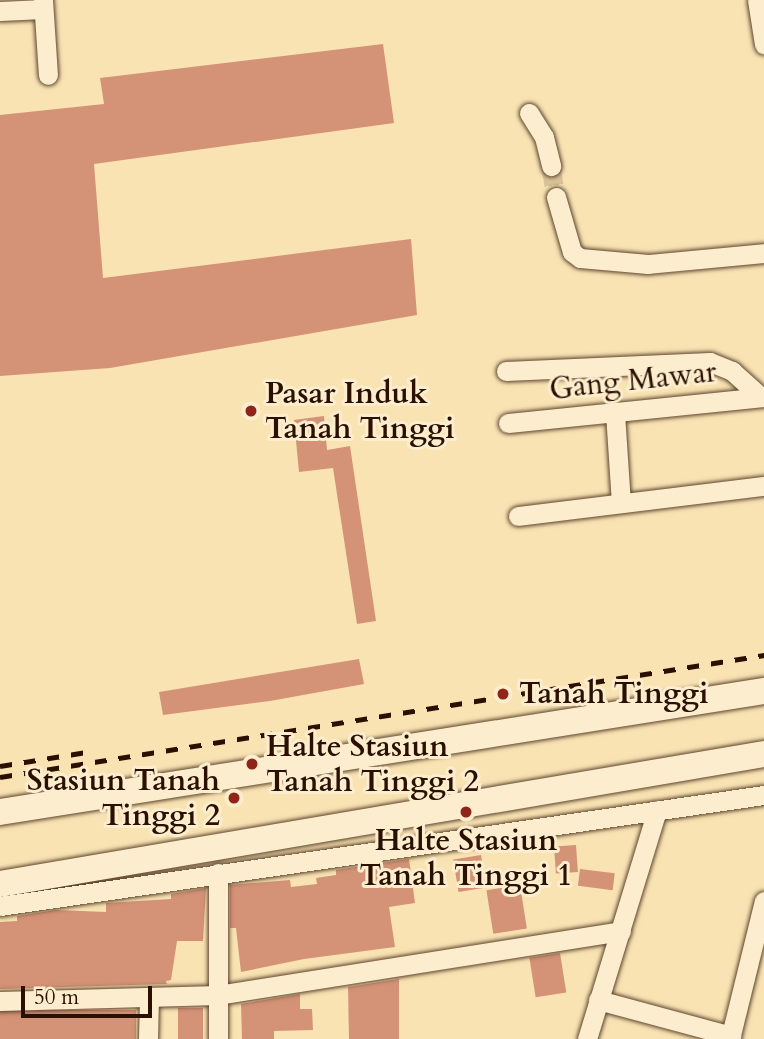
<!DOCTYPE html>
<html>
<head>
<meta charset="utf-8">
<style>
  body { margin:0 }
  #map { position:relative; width:764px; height:1039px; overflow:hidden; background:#f9e3b3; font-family:Cardo,serif }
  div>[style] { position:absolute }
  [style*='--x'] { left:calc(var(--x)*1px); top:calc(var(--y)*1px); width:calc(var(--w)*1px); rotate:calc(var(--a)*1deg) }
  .building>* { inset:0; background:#d49277; transform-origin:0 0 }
  .street-tunnel>* { height:19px; margin-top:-9.5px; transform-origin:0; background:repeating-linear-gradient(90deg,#dac398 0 19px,transparent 0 29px) }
  .roads { filter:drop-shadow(0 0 2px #5e452d) drop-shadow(0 0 2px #5e452d) }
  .street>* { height:19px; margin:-9.5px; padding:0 9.5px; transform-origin:9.5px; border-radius:9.5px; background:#fbedce }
  .secondary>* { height:26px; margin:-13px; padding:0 13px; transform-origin:13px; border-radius:13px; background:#fbedce }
  .rail>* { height:5px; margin-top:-2.5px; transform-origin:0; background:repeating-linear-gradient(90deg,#2b1000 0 12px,transparent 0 24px) }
  .dots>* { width:19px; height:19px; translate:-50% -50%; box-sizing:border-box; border:4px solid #fbedce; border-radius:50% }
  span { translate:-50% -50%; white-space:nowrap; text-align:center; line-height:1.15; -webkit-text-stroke:6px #fbedce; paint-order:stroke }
  .street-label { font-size:30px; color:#2b1000 }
  .poi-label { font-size:30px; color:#2b1000; font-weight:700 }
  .left { translate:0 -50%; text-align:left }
  .right { translate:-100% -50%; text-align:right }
  .scale { position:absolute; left:21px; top:986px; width:131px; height:32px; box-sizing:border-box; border:4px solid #2b1000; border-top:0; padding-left:9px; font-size:21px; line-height:24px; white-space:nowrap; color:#2b1000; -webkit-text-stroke:5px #fbedce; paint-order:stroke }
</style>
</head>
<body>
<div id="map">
  <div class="building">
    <div style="clip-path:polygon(383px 44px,394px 123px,94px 164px,103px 278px,411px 239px,417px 315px,110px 368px,0 376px,0 115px,104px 104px,100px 78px)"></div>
    <div style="clip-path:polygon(324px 416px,327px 450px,350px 446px,376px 621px,357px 624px,333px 468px,299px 472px,294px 420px)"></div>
    <div style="clip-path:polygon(359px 659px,364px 684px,270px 701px,163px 715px,159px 692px)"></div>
    <div style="left:576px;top:845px;width:27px;height:22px;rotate:86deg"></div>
    <div style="left:481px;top:855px;width:33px;height:28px;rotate:81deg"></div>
    <div style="clip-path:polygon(409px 859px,415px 903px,389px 907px,395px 947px,304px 959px,241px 972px,236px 928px,230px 928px,230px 885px,290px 880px,291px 887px,317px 884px,316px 878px,336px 875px,336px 870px)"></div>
    <div style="left:580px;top:869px;width:35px;height:17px;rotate:7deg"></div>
    <div style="left:520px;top:885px;width:44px;height:34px;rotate:81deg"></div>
    <div style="clip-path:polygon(206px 888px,203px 941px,177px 941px,171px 980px,166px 981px,167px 984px,0 989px,0 922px,17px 921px,17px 916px,56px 910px,106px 912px,106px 903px,171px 899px,171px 894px)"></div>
    <div style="left:560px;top:953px;width:40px;height:31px;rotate:81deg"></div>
    <div style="clip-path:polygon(399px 979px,399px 1039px,349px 1039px,348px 987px)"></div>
    <div style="clip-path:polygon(300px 994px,300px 1009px,312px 1009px,313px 1030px,274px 1031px,274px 1039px,242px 1039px,241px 1004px)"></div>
    <div style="left:178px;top:1008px;width:25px;height:31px"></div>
    <div style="left:136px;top:1010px;width:29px;height:136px;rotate:90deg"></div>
  </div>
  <div class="street-tunnel">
    <div style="--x:551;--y:166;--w:31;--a:81"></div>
  </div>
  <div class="roads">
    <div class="street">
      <div style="--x:43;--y:0;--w:75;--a:86.2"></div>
      <div style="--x:757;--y:0;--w:45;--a:81"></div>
      <div style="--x:0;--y:11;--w:43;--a:-2.7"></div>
      <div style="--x:529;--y:113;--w:28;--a:58"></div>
      <div style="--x:544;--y:137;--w:30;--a:76"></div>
      <div style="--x:556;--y:197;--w:57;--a:73.8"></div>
      <div style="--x:572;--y:252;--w:10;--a:37"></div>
      <div style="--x:580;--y:258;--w:68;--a:5"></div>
      <div style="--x:648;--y:264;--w:117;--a:-5.4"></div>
      <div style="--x:506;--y:371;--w:204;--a:-2.5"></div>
      <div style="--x:710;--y:362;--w:24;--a:22"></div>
      <div style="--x:732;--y:371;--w:39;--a:42"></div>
      <div style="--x:615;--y:413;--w:90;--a:86.2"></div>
      <div style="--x:508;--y:423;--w:257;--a:-5.8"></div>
      <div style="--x:518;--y:516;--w:248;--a:-7"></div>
      <div style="--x:218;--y:873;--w:166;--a:90"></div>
      <div style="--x:0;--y:906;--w:772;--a:-8.27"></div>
      <div style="--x:598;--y:1000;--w:138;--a:15.1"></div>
      <div style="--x:0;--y:1001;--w:218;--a:-1.6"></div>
      <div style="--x:218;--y:995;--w:408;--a:-9"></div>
      <div style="--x:148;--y:1039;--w:42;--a:-88.6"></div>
      <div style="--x:587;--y:1039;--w:239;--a:-73"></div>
      <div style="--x:730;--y:1039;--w:142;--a:-76.2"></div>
    </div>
    <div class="secondary">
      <div style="--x:0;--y:812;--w:774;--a:-9"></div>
      <div style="--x:0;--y:884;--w:775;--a:-9.66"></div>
    </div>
  </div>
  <div class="rail">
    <div style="--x:0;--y:766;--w:94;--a:-9.2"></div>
    <div style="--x:0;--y:777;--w:774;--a:-9.07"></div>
  </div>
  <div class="dots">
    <div style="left:251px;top:411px;background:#8f2418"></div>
    <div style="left:503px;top:694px;background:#8f2418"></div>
    <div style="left:252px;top:764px;background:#8f2418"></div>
    <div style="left:234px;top:798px;background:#8f2418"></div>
    <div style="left:466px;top:812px;background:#8f2418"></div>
  </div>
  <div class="street-label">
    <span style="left:633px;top:381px;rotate:-6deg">Gang Mawar</span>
  </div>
  <div class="poi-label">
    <span class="left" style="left:265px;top:411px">Pasar Induk<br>Tanah Tinggi</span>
    <span class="left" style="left:519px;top:694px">Tanah Tinggi</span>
    <span class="left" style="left:266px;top:764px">Halte Stasiun<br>Tanah Tinggi 2</span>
    <span class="right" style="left:220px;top:798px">Stasiun Tanah<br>Tinggi 2</span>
    <span style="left:466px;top:858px">Halte Stasiun<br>Tanah Tinggi 1</span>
  </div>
  <div class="scale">50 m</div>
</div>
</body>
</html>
